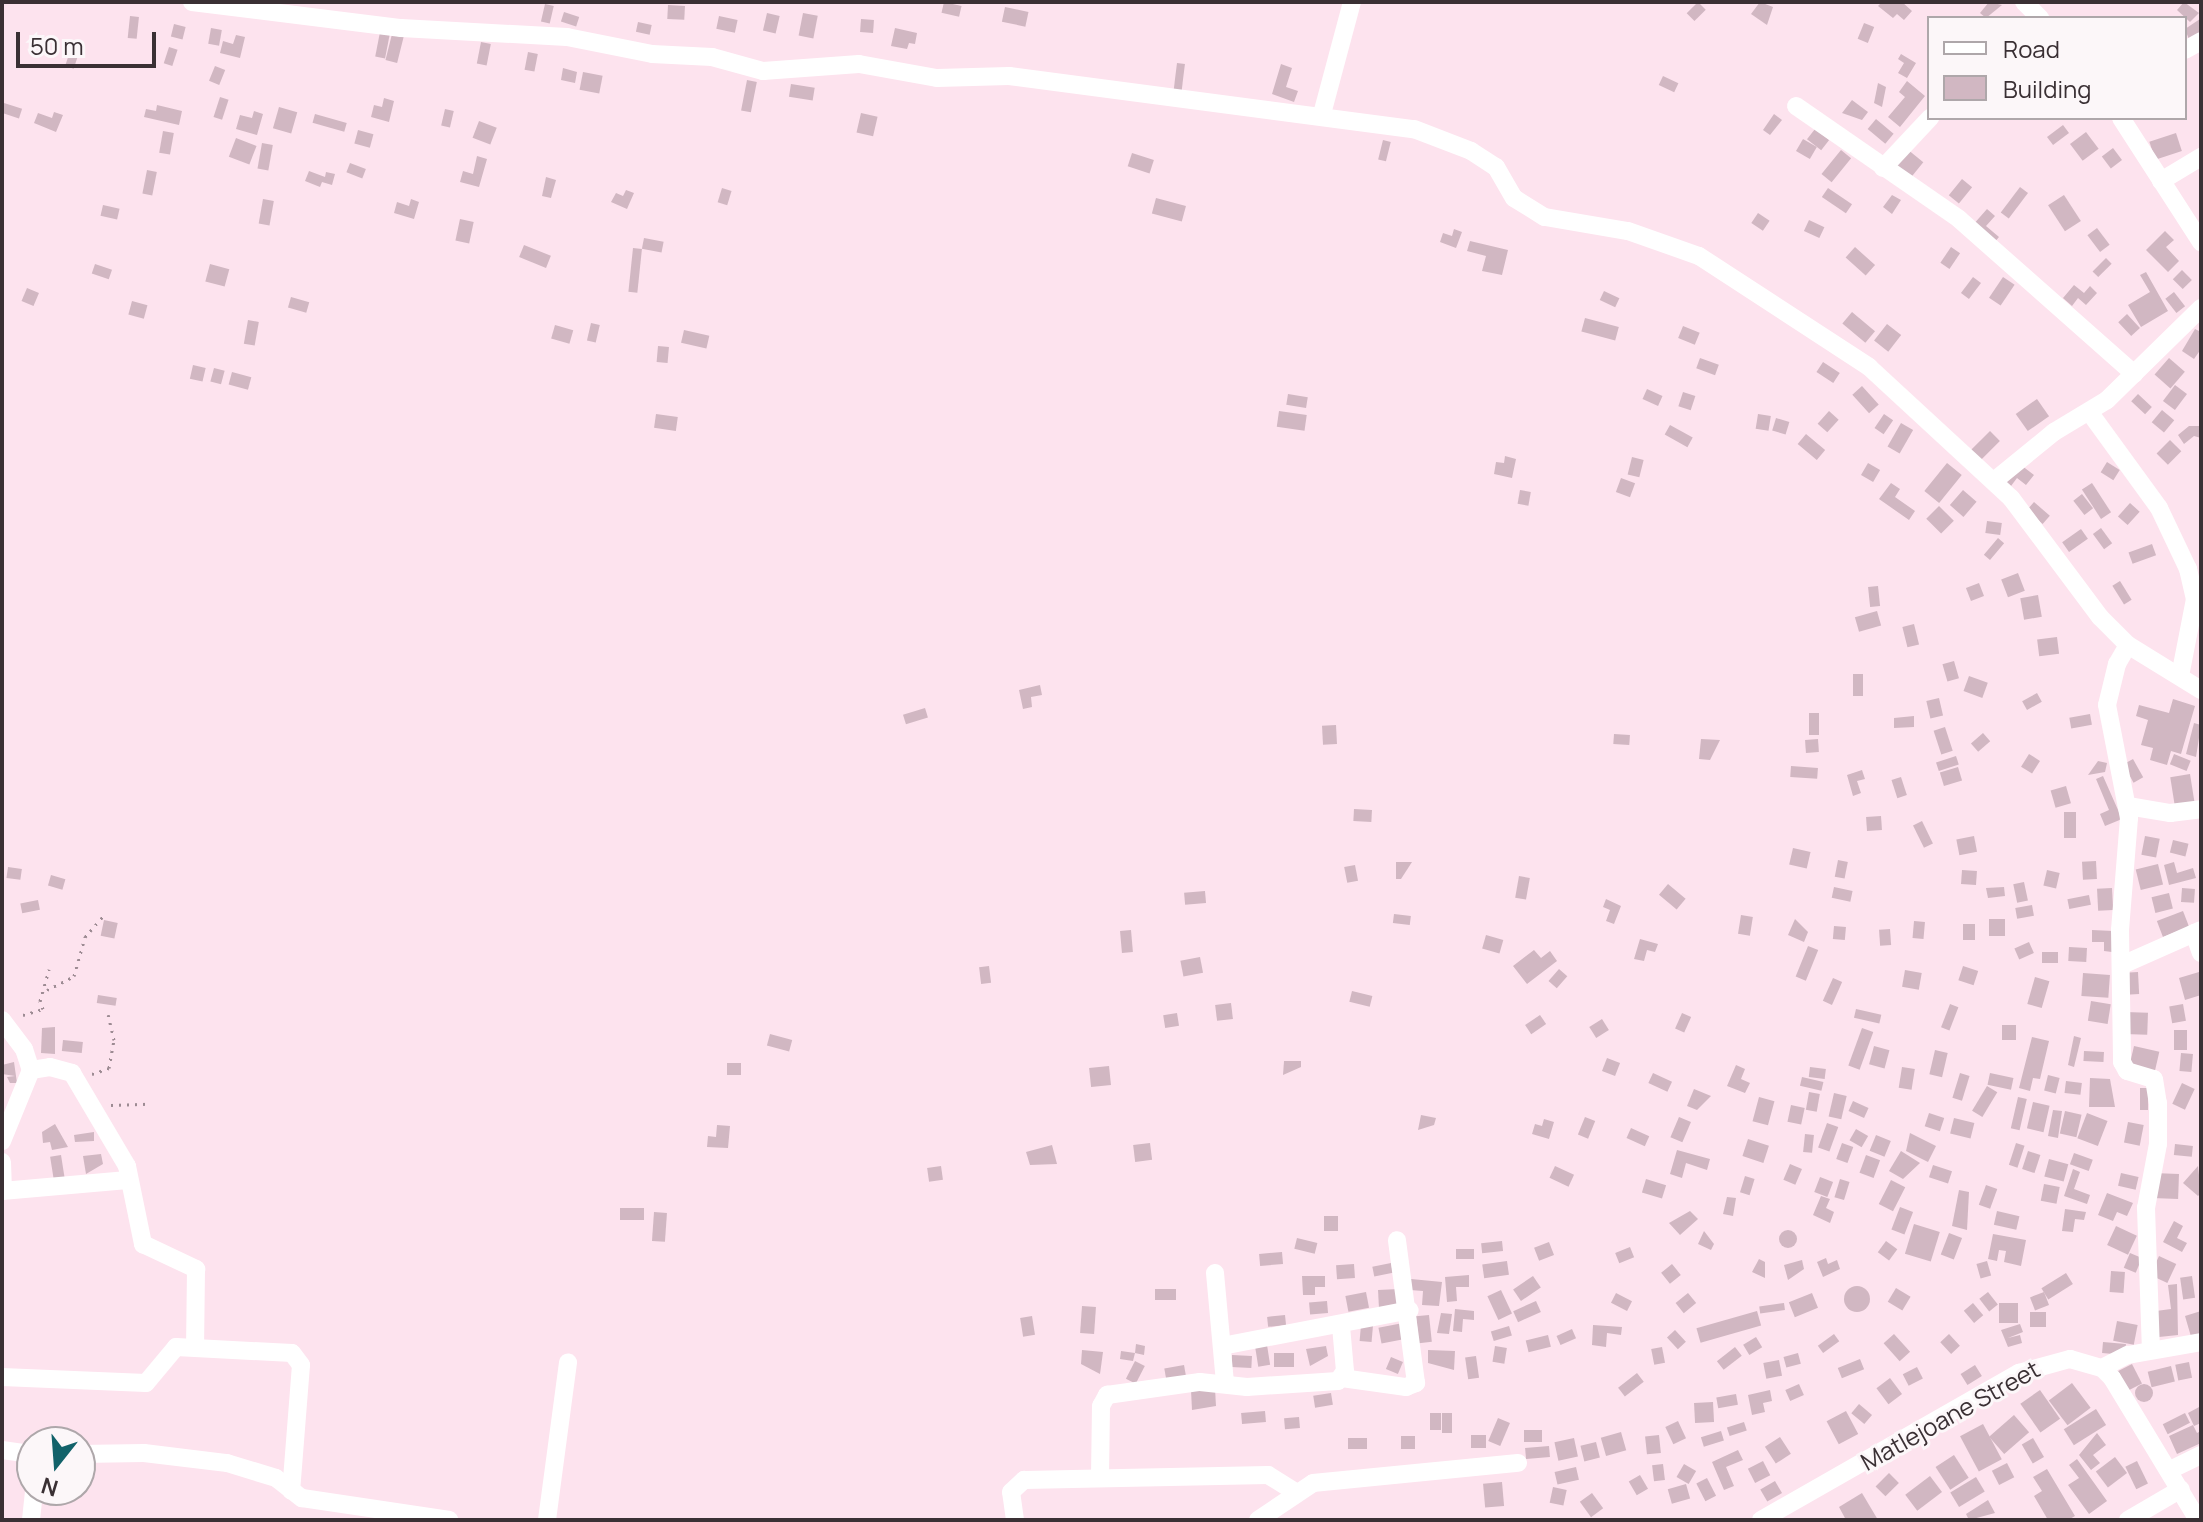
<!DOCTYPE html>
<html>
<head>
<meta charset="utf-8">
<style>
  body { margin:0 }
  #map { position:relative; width:2203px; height:1522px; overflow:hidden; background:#fde3ee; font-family:Manrope,sans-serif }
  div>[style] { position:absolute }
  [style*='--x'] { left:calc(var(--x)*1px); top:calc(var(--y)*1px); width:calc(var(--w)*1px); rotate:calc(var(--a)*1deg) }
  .building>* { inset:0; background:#d1b7c2; transform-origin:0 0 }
  .round { border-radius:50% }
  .path>* { height:3px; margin-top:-1.5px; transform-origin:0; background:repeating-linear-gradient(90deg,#9d8b93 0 2px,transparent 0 8px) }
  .minor>* { height:18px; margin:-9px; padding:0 9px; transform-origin:9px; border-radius:9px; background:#fff }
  span { translate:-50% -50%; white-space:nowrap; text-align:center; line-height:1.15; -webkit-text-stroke:6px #fcf7f9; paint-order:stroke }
  .street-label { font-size:24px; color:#3a3034 }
  .frame { position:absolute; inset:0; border:4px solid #3a3034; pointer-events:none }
  .legend { position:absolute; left:1927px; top:16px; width:260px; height:104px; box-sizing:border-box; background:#fcf7f9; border:2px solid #aea7aa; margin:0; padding:10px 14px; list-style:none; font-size:24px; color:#3a3034 }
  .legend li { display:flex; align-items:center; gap:16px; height:40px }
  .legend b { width:40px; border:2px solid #aea7aa }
  .north { position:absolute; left:16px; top:1426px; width:80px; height:80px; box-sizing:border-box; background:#fcf7f9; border:2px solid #aea7aa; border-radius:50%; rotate:197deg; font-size:22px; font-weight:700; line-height:32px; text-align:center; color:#3a3034 }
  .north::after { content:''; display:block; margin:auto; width:28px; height:36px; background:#12626a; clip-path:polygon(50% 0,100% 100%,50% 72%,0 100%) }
  .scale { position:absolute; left:16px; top:32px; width:140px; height:36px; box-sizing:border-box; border:4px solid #3a3034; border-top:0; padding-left:10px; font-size:24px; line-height:28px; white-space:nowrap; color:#3a3034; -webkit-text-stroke:6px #fcf7f9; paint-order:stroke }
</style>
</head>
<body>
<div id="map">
  <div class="building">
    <div style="left:944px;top:2px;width:18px;height:11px;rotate:13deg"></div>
    <div style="left:1698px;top:2px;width:11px;height:16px;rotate:45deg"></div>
    <div style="clip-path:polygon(1760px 2px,1773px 7px,1767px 25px,1751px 14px)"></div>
    <div style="clip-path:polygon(1882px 2px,1902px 2px,1912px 11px,1904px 20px,1897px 14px,1893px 18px,1878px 6px)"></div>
    <div style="clip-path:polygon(1989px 2px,2002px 5px,1986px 18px,1980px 13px)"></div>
    <div style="clip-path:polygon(2184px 2px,2199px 13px,2190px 22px,2177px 10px)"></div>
    <div style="left:545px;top:4px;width:9px;height:18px;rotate:13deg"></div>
    <div style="left:668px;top:5px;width:17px;height:14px;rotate:3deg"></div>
    <div style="left:1005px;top:7px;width:24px;height:15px;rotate:12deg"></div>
    <div style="left:564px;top:12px;width:16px;height:10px;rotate:18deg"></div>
    <div style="left:767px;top:13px;width:13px;height:18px;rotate:13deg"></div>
    <div style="left:803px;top:13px;width:15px;height:23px;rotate:11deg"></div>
    <div style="left:130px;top:16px;width:9px;height:22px;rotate:6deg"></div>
    <div style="left:719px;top:16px;width:19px;height:13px;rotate:12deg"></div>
    <div style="left:861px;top:19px;width:13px;height:13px;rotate:4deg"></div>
    <div style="clip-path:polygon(2200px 19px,2201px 34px,2190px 42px,2185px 29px)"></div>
    <div style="left:638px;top:22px;width:14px;height:10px;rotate:12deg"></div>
    <div style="left:1864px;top:23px;width:11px;height:17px;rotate:22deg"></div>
    <div style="left:174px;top:24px;width:12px;height:13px;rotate:14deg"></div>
    <div style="left:211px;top:28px;width:11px;height:16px;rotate:10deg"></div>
    <div style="clip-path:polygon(895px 28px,917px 33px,915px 44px,909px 43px,907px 49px,891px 46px)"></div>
    <div style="left:393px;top:30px;width:12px;height:31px;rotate:14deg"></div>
    <div style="left:380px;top:32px;width:10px;height:25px;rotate:11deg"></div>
    <div style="clip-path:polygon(236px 35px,245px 37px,240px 58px,220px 53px,223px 41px,233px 44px)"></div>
    <div style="left:481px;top:42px;width:10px;height:22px;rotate:11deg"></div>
    <div style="left:169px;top:47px;width:9px;height:17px;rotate:18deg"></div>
    <div style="left:71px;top:48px;width:9px;height:19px;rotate:18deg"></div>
    <div style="left:528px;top:52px;width:10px;height:18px;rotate:11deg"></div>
    <div style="clip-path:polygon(1901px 54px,1916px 63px,1907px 78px,1898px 73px,1904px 63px,1898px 59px)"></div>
    <div style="left:1177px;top:63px;width:8px;height:29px;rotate:7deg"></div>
    <div style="clip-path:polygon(1281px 64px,1292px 68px,1286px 87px,1298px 91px,1294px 102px,1272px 94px)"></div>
    <div style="left:215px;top:66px;width:11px;height:16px;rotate:22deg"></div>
    <div style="clip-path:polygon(563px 68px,577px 72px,575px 83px,561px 80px)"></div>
    <div style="left:583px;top:72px;width:20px;height:18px;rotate:11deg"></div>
    <div style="left:1663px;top:76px;width:17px;height:10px;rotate:25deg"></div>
    <div style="left:747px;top:80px;width:10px;height:31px;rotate:11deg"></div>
    <div style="clip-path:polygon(1907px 81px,1925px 96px,1900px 127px,1888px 117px,1905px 97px,1899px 92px)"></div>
    <div style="clip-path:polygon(1878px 83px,1886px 87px,1882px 107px,1874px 103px)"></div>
    <div style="left:791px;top:84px;width:24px;height:13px;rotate:9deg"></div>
    <div style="left:220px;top:97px;width:9px;height:21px;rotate:18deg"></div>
    <div style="clip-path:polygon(384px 98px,394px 101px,389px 122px,371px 117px,374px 105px,382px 107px)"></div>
    <div style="clip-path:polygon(1852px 100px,1868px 112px,1862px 120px,1842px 113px)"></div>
    <div style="left:4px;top:103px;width:19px;height:10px;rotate:18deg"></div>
    <div style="clip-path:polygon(157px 105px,182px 111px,179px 125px,144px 117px,146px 109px,156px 111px)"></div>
    <div style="left:279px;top:107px;width:19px;height:22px;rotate:16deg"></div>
    <div style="left:445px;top:109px;width:9px;height:17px;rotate:13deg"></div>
    <div style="clip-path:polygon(254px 111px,263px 114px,257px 135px,236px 129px,240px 115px,252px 118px)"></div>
    <div style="clip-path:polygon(54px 112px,63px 115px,56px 132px,34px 123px,38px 113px,52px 118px)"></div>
    <div style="left:861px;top:113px;width:17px;height:20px;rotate:13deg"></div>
    <div style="left:315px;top:114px;width:33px;height:9px;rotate:16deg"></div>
    <div style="clip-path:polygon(1774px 114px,1782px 120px,1770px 135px,1763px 130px)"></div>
    <div style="left:1876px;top:119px;width:23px;height:13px;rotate:40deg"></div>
    <div style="left:479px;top:121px;width:19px;height:18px;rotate:21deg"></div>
    <div style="left:2063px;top:125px;width:10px;height:20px;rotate:53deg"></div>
    <div style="left:1815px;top:129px;width:18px;height:13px;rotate:38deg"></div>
    <div style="left:358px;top:130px;width:16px;height:14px;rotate:15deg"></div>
    <div style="left:163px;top:131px;width:11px;height:22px;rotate:10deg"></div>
    <div style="left:2086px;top:132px;width:21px;height:20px;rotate:53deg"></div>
    <div style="left:2176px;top:133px;width:19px;height:28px;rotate:72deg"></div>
    <div style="left:236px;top:138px;width:22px;height:20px;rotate:21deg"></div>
    <div style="left:1803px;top:139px;width:16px;height:14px;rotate:30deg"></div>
    <div style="left:1383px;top:140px;width:8px;height:20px;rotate:14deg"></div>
    <div style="left:262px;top:143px;width:11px;height:26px;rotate:10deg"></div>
    <div style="left:2113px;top:148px;width:15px;height:14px;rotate:53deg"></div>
    <div style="left:1907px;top:149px;width:21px;height:21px;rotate:39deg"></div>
    <div style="left:1841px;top:150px;width:13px;height:31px;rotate:39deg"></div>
    <div style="left:1132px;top:153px;width:23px;height:14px;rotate:18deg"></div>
    <div style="clip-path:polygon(477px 156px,487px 159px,479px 187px,460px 182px,463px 171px,473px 174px)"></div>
    <div style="left:350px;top:163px;width:17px;height:10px;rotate:21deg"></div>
    <div style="left:147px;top:170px;width:10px;height:24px;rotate:11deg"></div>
    <div style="clip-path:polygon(309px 171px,325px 177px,326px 172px,335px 174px,332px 185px,322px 182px,320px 187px,305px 181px)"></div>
    <div style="clip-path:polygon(546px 177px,556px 180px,551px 198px,542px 196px)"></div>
    <div style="left:1962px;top:179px;width:13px;height:21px;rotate:39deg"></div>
    <div style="left:2020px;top:187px;width:10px;height:32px;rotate:37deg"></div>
    <div style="left:722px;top:188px;width:10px;height:15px;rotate:17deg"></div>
    <div style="left:1828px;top:188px;width:29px;height:11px;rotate:34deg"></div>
    <div style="clip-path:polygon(626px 190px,634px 193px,627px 209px,611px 202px,616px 193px,623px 196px)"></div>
    <div style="clip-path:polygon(1892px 195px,1901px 200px,1892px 214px,1883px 207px)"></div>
    <div style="left:2064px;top:195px;width:31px;height:19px;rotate:57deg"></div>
    <div style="left:1156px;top:198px;width:31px;height:16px;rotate:15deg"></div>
    <div style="left:263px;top:199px;width:11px;height:25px;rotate:10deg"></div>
    <div style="clip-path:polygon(411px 199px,419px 202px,414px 219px,394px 213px,397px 202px,409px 206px)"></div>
    <div style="left:103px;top:205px;width:17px;height:11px;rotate:13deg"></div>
    <div style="clip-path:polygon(1987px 209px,1995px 216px,1986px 226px,1999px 237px,1993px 244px,1972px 226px)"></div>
    <div style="left:1758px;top:213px;width:14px;height:12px;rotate:34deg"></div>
    <div style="left:460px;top:219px;width:14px;height:22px;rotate:12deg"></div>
    <div style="left:1809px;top:220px;width:17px;height:12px;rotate:25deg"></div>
    <div style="left:2097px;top:228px;width:21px;height:12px;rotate:53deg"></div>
    <div style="clip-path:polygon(1454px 229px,1462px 232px,1456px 248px,1440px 242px,1443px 233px,1452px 236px)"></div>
    <div style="clip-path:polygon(2165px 231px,2174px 240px,2166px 247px,2179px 261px,2168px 272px,2146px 250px)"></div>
    <div style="left:644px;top:238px;width:20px;height:11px;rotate:11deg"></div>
    <div style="clip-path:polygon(1470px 241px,1508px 250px,1502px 275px,1482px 271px,1486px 256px,1467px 251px)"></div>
    <div style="left:524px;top:245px;width:29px;height:13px;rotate:22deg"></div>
    <div style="left:1855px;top:247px;width:27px;height:14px;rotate:42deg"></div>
    <div style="left:1951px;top:247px;width:11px;height:19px;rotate:34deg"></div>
    <div style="left:633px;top:248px;width:9px;height:44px;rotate:6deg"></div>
    <div style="left:2106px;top:258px;width:8px;height:19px;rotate:45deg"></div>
    <div style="left:95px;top:264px;width:18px;height:10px;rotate:19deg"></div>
    <div style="left:210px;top:264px;width:20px;height:18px;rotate:15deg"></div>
    <div style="left:2182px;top:270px;width:14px;height:13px;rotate:45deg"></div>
    <div style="clip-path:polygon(2146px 272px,2168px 311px,2141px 327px,2128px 305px,2150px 292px,2140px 275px)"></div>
    <div style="left:1973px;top:277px;width:10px;height:20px;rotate:37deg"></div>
    <div style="left:2003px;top:277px;width:14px;height:25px;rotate:34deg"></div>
    <div style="clip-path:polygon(2074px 285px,2084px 293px,2090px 286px,2097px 293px,2086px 305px,2078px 298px,2072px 306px,2063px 298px)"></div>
    <div style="left:27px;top:288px;width:13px;height:14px;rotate:23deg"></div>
    <div style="left:1604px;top:291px;width:17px;height:10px;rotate:25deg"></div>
    <div style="left:2174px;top:292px;width:18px;height:11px;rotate:52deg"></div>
    <div style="left:291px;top:297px;width:19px;height:11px;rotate:16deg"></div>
    <div style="left:132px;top:301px;width:16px;height:14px;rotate:15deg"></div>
    <div style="left:1852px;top:312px;width:30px;height:15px;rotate:40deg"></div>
    <div style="left:2127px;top:314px;width:19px;height:12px;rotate:47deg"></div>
    <div style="left:1585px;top:318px;width:35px;height:14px;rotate:15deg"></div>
    <div style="left:248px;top:320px;width:11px;height:24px;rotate:10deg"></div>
    <div style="left:591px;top:323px;width:9px;height:18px;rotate:13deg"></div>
    <div style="left:1887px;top:324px;width:18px;height:21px;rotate:38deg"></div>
    <div style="left:555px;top:325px;width:19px;height:14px;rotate:16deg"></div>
    <div style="left:1683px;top:326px;width:18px;height:13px;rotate:22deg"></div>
    <div style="clip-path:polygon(2195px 329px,2201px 332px,2201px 349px,2194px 359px,2182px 351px)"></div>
    <div style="left:684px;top:330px;width:26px;height:13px;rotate:13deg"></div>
    <div style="left:658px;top:346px;width:11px;height:16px;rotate:5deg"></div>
    <div style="left:1700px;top:358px;width:20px;height:11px;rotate:20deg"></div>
    <div style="left:2169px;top:358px;width:21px;height:22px;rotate:41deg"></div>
    <div style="left:1823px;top:362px;width:20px;height:12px;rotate:33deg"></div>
    <div style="left:193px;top:365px;width:13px;height:14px;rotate:13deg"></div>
    <div style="left:214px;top:368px;width:11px;height:14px;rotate:15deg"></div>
    <div style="left:232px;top:372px;width:20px;height:13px;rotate:15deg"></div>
    <div style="left:2175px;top:385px;width:15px;height:20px;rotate:37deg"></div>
    <div style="left:1862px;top:386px;width:25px;height:13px;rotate:48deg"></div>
    <div style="left:1647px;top:389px;width:17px;height:11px;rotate:24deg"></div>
    <div style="left:1683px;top:392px;width:13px;height:15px;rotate:18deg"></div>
    <div style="left:1288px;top:394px;width:20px;height:11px;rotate:9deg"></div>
    <div style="left:2138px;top:394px;width:19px;height:10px;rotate:43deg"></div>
    <div style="left:2037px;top:399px;width:21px;height:26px;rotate:55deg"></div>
    <div style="left:2162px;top:410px;width:16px;height:16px;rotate:40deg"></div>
    <div style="left:1279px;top:411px;width:28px;height:16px;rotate:8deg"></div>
    <div style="left:1829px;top:411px;width:13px;height:17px;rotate:42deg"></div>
    <div style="left:656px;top:414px;width:22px;height:14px;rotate:8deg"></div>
    <div style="left:1758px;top:414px;width:13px;height:15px;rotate:9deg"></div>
    <div style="left:1884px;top:414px;width:11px;height:17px;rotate:34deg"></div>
    <div style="left:1776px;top:418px;width:14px;height:13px;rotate:17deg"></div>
    <div style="left:1901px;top:423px;width:14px;height:27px;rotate:30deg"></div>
    <div style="left:1670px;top:425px;width:26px;height:11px;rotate:29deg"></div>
    <div style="clip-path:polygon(2189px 426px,2201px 426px,2201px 438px,2194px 436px,2184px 444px,2178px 435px)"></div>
    <div style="left:1990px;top:431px;width:14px;height:28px;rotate:45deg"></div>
    <div style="left:1806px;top:434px;width:25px;height:13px;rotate:40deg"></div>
    <div style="left:2170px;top:440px;width:16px;height:19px;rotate:45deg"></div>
    <div style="clip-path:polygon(1505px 456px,1516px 459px,1512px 478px,1494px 474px,1496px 462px,1504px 463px)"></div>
    <div style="left:1632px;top:457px;width:12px;height:18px;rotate:14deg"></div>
    <div style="clip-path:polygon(2017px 462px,2034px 475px,2026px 485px,2017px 478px,2011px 486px,2003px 479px)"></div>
    <div style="left:2107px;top:462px;width:15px;height:12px;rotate:32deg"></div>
    <div style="left:1868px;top:463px;width:14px;height:14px;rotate:30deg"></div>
    <div style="left:1947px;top:463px;width:19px;height:36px;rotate:39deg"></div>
    <div style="left:1621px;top:478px;width:15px;height:15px;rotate:20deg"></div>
    <div style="clip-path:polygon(1891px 483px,1900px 489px,1895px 497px,1915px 511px,1909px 520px,1879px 499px)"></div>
    <div style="left:2092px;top:483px;width:35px;height:12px;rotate:57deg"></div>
    <div style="left:1520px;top:490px;width:11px;height:14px;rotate:10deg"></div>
    <div style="left:1963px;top:490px;width:18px;height:20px;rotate:41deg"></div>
    <div style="left:2082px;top:494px;width:18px;height:11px;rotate:52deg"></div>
    <div style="left:2034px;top:502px;width:21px;height:11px;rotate:41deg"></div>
    <div style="left:2130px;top:503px;width:13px;height:18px;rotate:42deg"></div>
    <div style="left:1939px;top:506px;width:21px;height:18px;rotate:45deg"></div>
    <div style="left:1987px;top:521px;width:15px;height:12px;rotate:8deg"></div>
    <div style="left:2101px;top:528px;width:19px;height:10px;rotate:54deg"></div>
    <div style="left:2081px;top:529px;width:12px;height:23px;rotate:55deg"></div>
    <div style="left:1998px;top:538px;width:8px;height:22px;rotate:40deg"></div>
    <div style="left:2152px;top:544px;width:12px;height:25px;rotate:70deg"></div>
    <div style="left:2018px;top:573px;width:19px;height:18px;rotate:69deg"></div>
    <div style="left:2120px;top:581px;width:22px;height:9px;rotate:58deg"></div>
    <div style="left:1979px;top:583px;width:14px;height:14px;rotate:69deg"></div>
    <div style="left:1878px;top:586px;width:20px;height:10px;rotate:84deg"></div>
    <div style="left:2038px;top:595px;width:22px;height:18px;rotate:80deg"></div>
    <div style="left:1877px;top:611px;width:15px;height:23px;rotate:74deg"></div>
    <div style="left:1914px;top:624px;width:21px;height:12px;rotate:76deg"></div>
    <div style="left:2057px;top:637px;width:17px;height:20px;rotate:83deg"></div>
    <div style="left:1954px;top:661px;width:18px;height:12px;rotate:74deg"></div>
    <div style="left:1853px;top:674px;width:10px;height:22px"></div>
    <div style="left:1969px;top:676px;width:20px;height:16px;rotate:20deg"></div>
    <div style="clip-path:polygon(1040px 685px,1042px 695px,1031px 697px,1032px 707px,1023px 709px,1019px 690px)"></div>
    <div style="left:2037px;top:693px;width:10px;height:17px;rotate:61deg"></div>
    <div style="left:1939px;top:698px;width:18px;height:13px;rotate:77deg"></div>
    <div style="clip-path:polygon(2173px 699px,2195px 706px,2181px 754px,2171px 751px,2167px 765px,2150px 760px,2153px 748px,2141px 745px,2148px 720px,2136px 716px,2139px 705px,2169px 713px)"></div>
    <div style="left:925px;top:708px;width:10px;height:23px;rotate:73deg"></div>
    <div style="left:1809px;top:713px;width:10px;height:22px"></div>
    <div style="left:2090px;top:714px;width:11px;height:21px;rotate:80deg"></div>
    <div style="clip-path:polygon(1914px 716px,1914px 727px,1894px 728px,1894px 718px)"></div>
    <div style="clip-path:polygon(2194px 723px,2201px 725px,2196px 757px,2186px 754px)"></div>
    <div style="left:1336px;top:725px;width:19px;height:14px;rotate:87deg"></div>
    <div style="left:1945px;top:727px;width:25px;height:12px;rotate:72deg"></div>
    <div style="left:1983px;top:733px;width:11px;height:16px;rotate:49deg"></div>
    <div style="left:1614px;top:734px;width:16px;height:10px;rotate:4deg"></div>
    <div style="clip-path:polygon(1701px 739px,1720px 740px,1710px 760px,1699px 759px)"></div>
    <div style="left:1818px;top:739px;width:13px;height:13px;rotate:86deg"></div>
    <div style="left:2029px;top:754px;width:13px;height:15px;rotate:32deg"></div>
    <div style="left:2174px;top:754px;width:18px;height:11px;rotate:22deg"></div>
    <div style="left:1956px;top:756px;width:9px;height:21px;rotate:72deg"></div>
    <div style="left:2133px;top:759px;width:21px;height:11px;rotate:61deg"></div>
    <div style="clip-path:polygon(2098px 761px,2107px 763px,2105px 772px,2088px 775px)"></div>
    <div style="left:1791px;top:766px;width:27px;height:11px;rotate:4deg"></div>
    <div style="left:1958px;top:767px;width:14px;height:19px;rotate:73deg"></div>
    <div style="clip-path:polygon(1862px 770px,1865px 779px,1857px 781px,1861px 793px,1853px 796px,1847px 775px)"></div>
    <div style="left:2190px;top:774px;width:31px;height:20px;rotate:81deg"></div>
    <div style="clip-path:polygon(2103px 776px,2122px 819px,2105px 826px,2100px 814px,2109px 810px,2096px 779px)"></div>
    <div style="left:1901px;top:777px;width:19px;height:10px;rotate:72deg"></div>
    <div style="left:2066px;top:786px;width:18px;height:16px;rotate:74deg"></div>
    <div style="left:1354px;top:809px;width:18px;height:12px;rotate:3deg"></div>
    <div style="left:2076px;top:812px;width:26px;height:12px;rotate:90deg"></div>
    <div style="left:1881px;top:816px;width:14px;height:15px;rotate:86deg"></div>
    <div style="left:1922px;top:821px;width:25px;height:10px;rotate:64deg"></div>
    <div style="left:1974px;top:836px;width:16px;height:18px;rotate:79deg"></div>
    <div style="left:2145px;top:836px;width:15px;height:19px;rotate:11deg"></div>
    <div style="left:2173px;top:840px;width:16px;height:13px;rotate:14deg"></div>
    <div style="left:1793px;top:848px;width:18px;height:17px;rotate:13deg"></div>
    <div style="left:1838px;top:860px;width:10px;height:17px;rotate:11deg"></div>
    <div style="left:2096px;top:861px;width:18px;height:14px;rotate:87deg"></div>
    <div style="clip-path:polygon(1396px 862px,1412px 862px,1401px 879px,1396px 879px)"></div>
    <div style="clip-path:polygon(2174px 862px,2177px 873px,2193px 868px,2196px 878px,2169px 885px,2164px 865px)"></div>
    <div style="left:2158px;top:864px;width:21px;height:23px;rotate:76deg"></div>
    <div style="left:1355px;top:865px;width:16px;height:11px;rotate:79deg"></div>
    <div style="left:8px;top:867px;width:14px;height:11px;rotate:8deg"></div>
    <div style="left:1962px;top:870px;width:15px;height:14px;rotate:4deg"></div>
    <div style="left:2047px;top:870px;width:13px;height:16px;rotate:13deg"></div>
    <div style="left:51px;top:875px;width:15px;height:11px;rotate:16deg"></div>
    <div style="left:1519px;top:876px;width:11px;height:22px;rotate:10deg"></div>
    <div style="left:2024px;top:882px;width:19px;height:11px;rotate:78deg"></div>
    <div style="left:1668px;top:884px;width:23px;height:14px;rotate:40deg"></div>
    <div style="left:1834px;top:887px;width:19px;height:11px;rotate:12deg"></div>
    <div style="clip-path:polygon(2004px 887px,2005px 896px,1988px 898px,1986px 888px)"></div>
    <div style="left:2112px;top:888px;width:22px;height:15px;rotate:87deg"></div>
    <div style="left:2182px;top:888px;width:13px;height:14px;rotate:4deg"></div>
    <div style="left:1205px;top:891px;width:12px;height:21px;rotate:85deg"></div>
    <div style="left:2169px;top:893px;width:16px;height:18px;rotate:76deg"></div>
    <div style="left:2089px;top:895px;width:10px;height:22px;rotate:79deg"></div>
    <div style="clip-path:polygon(1606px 899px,1621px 906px,1614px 924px,1606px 921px,1610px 910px,1603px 907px)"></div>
    <div style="left:38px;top:900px;width:10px;height:18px;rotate:79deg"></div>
    <div style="left:2032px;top:905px;width:11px;height:17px;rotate:80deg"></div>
    <div style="left:2183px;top:911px;width:17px;height:28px;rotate:69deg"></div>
    <div style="left:1394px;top:914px;width:17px;height:9px;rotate:7deg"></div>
    <div style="left:1741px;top:915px;width:12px;height:19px;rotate:9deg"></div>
    <div style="clip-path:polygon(1795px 919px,1808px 932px,1804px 942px,1788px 935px)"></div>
    <div style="left:2005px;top:919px;width:17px;height:16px;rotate:90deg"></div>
    <div style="left:104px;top:920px;width:14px;height:16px;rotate:12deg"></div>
    <div style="left:1914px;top:921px;width:11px;height:17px;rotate:5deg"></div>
    <div style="left:1963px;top:924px;width:12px;height:16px"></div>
    <div style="left:1834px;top:926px;width:12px;height:13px;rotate:5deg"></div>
    <div style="left:1890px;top:929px;width:16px;height:11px;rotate:86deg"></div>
    <div style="left:1131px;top:930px;width:22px;height:11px;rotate:85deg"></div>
    <div style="clip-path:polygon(2092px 930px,2113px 931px,2112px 952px,2104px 951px,2104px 942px,2092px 942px)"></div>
    <div style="left:1486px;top:935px;width:18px;height:14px;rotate:16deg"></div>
    <div style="clip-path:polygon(1640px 939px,1658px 944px,1655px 952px,1647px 950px,1644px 961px,1634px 959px)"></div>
    <div style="left:2029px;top:942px;width:12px;height:16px;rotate:66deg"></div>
    <div style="left:1808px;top:946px;width:11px;height:33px;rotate:22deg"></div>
    <div style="left:2069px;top:947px;width:18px;height:14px;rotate:3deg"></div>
    <div style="clip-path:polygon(1534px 950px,1541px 958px,1550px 951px,1557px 961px,1527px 984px,1513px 966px)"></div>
    <div style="left:2042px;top:952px;width:16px;height:11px"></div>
    <div style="left:1200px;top:957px;width:16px;height:20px;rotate:79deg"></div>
    <div style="left:989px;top:966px;width:17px;height:10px;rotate:83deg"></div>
    <div style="left:1963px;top:966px;width:16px;height:15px;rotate:18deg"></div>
    <div style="left:1559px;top:969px;width:11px;height:16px;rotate:41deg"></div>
    <div style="left:1905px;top:970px;width:17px;height:17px;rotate:10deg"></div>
    <div style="left:2138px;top:972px;width:22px;height:13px;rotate:87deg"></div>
    <div style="clip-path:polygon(2199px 972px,2201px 995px,2185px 1000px,2179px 978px)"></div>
    <div style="left:2083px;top:973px;width:27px;height:23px;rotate:4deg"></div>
    <div style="left:2035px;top:977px;width:15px;height:28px;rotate:16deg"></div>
    <div style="left:1833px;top:978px;width:10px;height:25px;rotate:24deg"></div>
    <div style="left:1352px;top:991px;width:21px;height:11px;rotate:14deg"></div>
    <div style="left:98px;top:995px;width:19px;height:8px;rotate:9deg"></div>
    <div style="left:2091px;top:1001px;width:20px;height:20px;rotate:9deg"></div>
    <div style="left:1231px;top:1003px;width:16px;height:16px;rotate:83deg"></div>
    <div style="left:1950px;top:1004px;width:9px;height:25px;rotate:21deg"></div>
    <div style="left:2183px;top:1004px;width:17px;height:14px;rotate:80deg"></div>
    <div style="left:1856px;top:1009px;width:26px;height:9px;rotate:13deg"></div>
    <div style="left:2125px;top:1012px;width:23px;height:22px;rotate:2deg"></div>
    <div style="left:1177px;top:1013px;width:13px;height:14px;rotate:81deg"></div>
    <div style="left:1682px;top:1013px;width:10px;height:17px;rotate:24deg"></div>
    <div style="left:1540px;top:1015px;width:11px;height:18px;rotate:56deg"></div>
    <div style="left:1602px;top:1019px;width:13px;height:15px;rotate:58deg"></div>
    <div style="left:2002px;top:1025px;width:14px;height:15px"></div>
    <div style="clip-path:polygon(55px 1027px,55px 1054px,41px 1053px,42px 1028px)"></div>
    <div style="left:1862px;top:1028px;width:12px;height:40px;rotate:20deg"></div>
    <div style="left:2174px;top:1030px;width:13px;height:20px"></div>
    <div style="left:770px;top:1034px;width:23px;height:12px;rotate:15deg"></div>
    <div style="clip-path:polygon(2074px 1036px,2081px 1038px,2074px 1067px,2068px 1065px)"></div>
    <div style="clip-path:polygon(2032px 1037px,2049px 1041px,2040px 1079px,2033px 1078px,2030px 1091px,2019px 1088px)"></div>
    <div style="left:63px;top:1040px;width:20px;height:11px;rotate:6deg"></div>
    <div style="left:1874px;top:1046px;width:16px;height:19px;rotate:15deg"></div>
    <div style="left:2134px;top:1046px;width:26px;height:23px;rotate:13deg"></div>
    <div style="left:1935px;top:1050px;width:13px;height:25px;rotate:13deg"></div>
    <div style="left:2084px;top:1051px;width:20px;height:10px;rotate:3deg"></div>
    <div style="left:2181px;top:1053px;width:12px;height:18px;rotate:5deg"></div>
    <div style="left:1607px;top:1058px;width:14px;height:14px;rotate:21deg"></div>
    <div style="clip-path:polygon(1284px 1061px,1301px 1061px,1301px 1067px,1283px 1075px)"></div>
    <div style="clip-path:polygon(14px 1062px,17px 1083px,10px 1083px,7px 1077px,15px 1076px,2px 1074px,2px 1065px)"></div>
    <div style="left:741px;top:1063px;width:12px;height:14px;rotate:90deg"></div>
    <div style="clip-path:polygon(1736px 1065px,1745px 1069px,1741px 1079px,1750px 1083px,1745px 1093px,1727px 1086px)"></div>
    <div style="left:1109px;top:1066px;width:19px;height:20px;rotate:84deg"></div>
    <div style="left:1810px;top:1067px;width:16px;height:10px;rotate:7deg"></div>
    <div style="left:1902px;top:1067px;width:13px;height:21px;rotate:9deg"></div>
    <div style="left:1653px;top:1073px;width:21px;height:11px;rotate:25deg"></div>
    <div style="left:1960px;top:1073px;width:10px;height:26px;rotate:17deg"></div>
    <div style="left:1990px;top:1073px;width:24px;height:12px;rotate:12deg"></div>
    <div style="left:2048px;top:1075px;width:12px;height:16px;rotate:14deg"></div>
    <div style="left:1802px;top:1077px;width:22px;height:9px;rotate:13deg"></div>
    <div style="clip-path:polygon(2090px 1078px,2110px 1079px,2115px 1107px,2089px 1107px)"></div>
    <div style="left:2066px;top:1081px;width:16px;height:12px;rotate:7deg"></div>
    <div style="left:2182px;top:1083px;width:14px;height:23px;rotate:25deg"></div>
    <div style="left:1987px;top:1086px;width:12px;height:29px;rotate:31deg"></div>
    <div style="left:2140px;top:1088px;width:8px;height:22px"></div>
    <div style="clip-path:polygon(1694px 1089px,1711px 1096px,1697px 1110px,1687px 1106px)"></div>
    <div style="left:1809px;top:1092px;width:11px;height:18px;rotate:10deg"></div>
    <div style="left:1834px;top:1093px;width:13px;height:24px;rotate:13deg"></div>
    <div style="left:1759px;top:1097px;width:16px;height:25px;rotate:15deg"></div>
    <div style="left:2018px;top:1097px;width:9px;height:32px;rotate:13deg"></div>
    <div style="left:1853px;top:1101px;width:17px;height:11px;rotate:24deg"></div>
    <div style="left:2033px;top:1102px;width:17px;height:27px;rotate:13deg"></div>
    <div style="left:1791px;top:1105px;width:14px;height:17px;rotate:12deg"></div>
    <div style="clip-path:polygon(2053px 1110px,2062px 1111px,2058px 1138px,2048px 1136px)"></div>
    <div style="left:2065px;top:1111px;width:17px;height:23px;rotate:13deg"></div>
    <div style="left:1929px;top:1113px;width:16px;height:14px;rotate:18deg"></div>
    <div style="left:2087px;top:1113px;width:22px;height:27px;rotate:21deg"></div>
    <div style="clip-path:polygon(1421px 1115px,1436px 1118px,1434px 1125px,1418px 1130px)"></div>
    <div style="left:1585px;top:1117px;width:11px;height:19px;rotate:22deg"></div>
    <div style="left:1679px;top:1117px;width:13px;height:22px;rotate:23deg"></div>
    <div style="left:1954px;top:1118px;width:21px;height:16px;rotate:14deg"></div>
    <div style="clip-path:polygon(1544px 1119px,1554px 1122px,1549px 1139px,1532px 1134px,1535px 1124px,1542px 1126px)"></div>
    <div style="left:2128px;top:1122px;width:16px;height:21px;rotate:11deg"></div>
    <div style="left:1827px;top:1123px;width:12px;height:26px;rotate:20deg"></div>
    <div style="clip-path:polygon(55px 1124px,68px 1147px,52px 1150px,50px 1142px,43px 1143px,42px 1132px)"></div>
    <div style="clip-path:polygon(717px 1125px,730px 1126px,728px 1148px,707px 1147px,708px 1136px,716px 1137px)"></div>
    <div style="left:1631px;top:1128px;width:20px;height:11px;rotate:24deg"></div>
    <div style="left:1856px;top:1129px;width:14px;height:13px;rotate:30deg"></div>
    <div style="clip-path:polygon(94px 1132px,94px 1141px,75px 1142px,74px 1135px)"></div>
    <div style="clip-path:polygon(1910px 1133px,1936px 1146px,1928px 1162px,1906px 1151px)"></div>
    <div style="left:1805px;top:1134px;width:9px;height:18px;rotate:6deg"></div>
    <div style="left:1876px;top:1135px;width:16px;height:17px;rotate:22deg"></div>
    <div style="left:1748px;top:1139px;width:22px;height:18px;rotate:18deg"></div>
    <div style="left:1150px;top:1143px;width:17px;height:17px;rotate:83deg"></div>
    <div style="left:1842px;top:1143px;width:12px;height:17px;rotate:20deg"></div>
    <div style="left:2016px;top:1143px;width:9px;height:23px;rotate:18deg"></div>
    <div style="left:2175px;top:1144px;width:18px;height:11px;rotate:6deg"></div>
    <div style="clip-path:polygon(1052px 1145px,1057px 1164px,1030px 1165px,1026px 1152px)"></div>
    <div style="clip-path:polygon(1677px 1150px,1710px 1159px,1707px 1170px,1686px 1163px,1682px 1178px,1670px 1174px)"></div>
    <div style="clip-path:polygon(1901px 1151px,1920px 1163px,1903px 1179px,1889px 1171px)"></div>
    <div style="left:2028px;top:1151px;width:13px;height:19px;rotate:18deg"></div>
    <div style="left:2074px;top:1153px;width:20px;height:12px;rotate:20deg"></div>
    <div style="clip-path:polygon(101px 1154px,103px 1164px,86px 1174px,83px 1156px)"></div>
    <div style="left:61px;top:1155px;width:24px;height:11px;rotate:81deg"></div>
    <div style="left:1866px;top:1155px;width:15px;height:19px;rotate:20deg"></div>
    <div style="left:2049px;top:1159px;width:20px;height:18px;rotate:15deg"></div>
    <div style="left:1790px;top:1164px;width:13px;height:17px;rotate:23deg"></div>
    <div style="left:1933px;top:1165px;width:20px;height:13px;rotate:18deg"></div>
    <div style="left:941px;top:1166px;width:14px;height:14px;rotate:82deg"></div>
    <div style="left:1555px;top:1166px;width:21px;height:13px;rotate:25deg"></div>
    <div style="clip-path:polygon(2198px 1166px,2201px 1193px,2198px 1196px,2183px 1183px)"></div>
    <div style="clip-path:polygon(2073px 1169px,2080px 1172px,2074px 1189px,2090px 1195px,2087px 1204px,2064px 1196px)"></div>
    <div style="left:2121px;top:1173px;width:18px;height:13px;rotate:13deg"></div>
    <div style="left:2153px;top:1173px;width:26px;height:25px;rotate:2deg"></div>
    <div style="left:1745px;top:1176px;width:10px;height:17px;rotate:17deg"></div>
    <div style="left:1820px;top:1177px;width:14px;height:16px;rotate:21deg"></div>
    <div style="left:1646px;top:1179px;width:21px;height:14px;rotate:17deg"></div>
    <div style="left:1840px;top:1179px;width:10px;height:19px;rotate:17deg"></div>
    <div style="left:1891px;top:1180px;width:16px;height:27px;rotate:27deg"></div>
    <div style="left:2044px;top:1184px;width:16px;height:17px;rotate:11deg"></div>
    <div style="left:1986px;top:1185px;width:12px;height:21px;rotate:20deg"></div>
    <div style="clip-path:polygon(1959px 1190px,1969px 1192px,1967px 1230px,1952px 1226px)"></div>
    <div style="clip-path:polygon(2107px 1193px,2133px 1203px,2127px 1216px,2117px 1212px,2113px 1221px,2098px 1215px)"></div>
    <div style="clip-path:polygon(1821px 1196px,1830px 1199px,1826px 1208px,1834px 1212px,1830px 1223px,1813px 1215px)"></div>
    <div style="clip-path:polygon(1727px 1197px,1736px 1198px,1733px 1216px,1723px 1214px)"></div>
    <div style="left:1900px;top:1207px;width:14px;height:24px;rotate:21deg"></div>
    <div style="left:620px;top:1208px;width:24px;height:12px"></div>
    <div style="clip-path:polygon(2065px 1209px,2086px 1212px,2084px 1220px,2075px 1219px,2073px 1232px,2062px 1231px)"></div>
    <div style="clip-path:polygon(1690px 1211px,1698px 1219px,1680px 1235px,1669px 1223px)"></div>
    <div style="left:1997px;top:1211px;width:23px;height:14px;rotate:13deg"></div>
    <div style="left:654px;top:1212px;width:13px;height:29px;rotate:4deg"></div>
    <div style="left:1324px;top:1216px;width:14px;height:15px"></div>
    <div style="clip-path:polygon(2174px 1221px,2183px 1226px,2177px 1238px,2187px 1243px,2182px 1252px,2163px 1242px)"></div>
    <div style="left:1914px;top:1224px;width:27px;height:31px;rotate:17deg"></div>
    <div style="left:2116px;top:1226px;width:23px;height:21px;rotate:25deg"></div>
    <div class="round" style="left:1779px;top:1230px;width:18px;height:18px"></div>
    <div style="clip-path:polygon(1704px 1231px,1714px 1244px,1711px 1250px,1698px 1244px)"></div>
    <div style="left:1949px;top:1233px;width:14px;height:23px;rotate:21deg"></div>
    <div style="clip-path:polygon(1993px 1234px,2026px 1240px,2021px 1266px,2004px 1262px,2006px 1251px,1999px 1250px,1997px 1261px,1988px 1259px)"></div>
    <div style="left:1297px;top:1238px;width:21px;height:11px;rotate:14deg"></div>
    <div style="left:1502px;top:1241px;width:10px;height:21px;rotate:84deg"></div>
    <div style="left:1886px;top:1241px;width:14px;height:14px;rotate:36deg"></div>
    <div style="left:1549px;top:1242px;width:14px;height:16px;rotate:69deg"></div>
    <div style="left:1630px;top:1247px;width:11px;height:16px;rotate:68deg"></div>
    <div style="left:1474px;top:1249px;width:10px;height:18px;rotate:90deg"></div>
    <div style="left:1282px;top:1252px;width:12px;height:23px;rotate:85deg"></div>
    <div style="left:2130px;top:1253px;width:13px;height:16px;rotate:23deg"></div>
    <div style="left:2159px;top:1256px;width:19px;height:21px;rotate:25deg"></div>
    <div style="clip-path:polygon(1826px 1258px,1828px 1264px,1837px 1260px,1840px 1269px,1823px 1277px,1817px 1262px)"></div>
    <div style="clip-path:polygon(1759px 1259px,1765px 1262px,1765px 1278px,1752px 1272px)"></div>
    <div style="clip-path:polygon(1802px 1260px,1804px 1269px,1788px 1280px,1784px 1265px)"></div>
    <div style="left:1507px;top:1261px;width:14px;height:25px;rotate:82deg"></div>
    <div style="left:1987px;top:1261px;width:15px;height:11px;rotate:74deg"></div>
    <div style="left:1391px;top:1263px;width:10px;height:19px;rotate:79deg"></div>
    <div style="left:1354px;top:1264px;width:14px;height:18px;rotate:86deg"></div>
    <div style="left:1672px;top:1264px;width:14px;height:14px;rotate:51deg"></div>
    <div style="left:2111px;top:1271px;width:14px;height:21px;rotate:4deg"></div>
    <div style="left:2066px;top:1273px;width:13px;height:29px;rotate:58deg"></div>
    <div style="clip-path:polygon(1469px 1275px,1469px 1287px,1456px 1287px,1457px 1301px,1447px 1302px,1445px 1277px)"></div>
    <div style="clip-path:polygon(1302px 1276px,1325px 1276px,1325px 1287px,1315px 1287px,1315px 1295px,1303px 1295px)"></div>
    <div style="left:1533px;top:1276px;width:14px;height:24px;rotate:56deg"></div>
    <div style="left:2192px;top:1276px;width:22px;height:12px;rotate:82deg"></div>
    <div style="clip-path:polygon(1411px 1279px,1442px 1282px,1439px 1306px,1422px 1305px,1423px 1291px,1410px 1290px)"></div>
    <div style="clip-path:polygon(2177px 1284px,2178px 1335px,2159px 1337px,2156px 1311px,2171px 1309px,2168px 1285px)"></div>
    <div class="round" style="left:1844px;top:1286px;width:26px;height:26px"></div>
    <div style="left:1896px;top:1288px;width:17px;height:16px;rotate:31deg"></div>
    <div style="left:1155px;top:1289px;width:21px;height:11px"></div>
    <div style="left:1399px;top:1289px;width:20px;height:21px;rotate:87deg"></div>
    <div style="left:1501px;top:1290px;width:26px;height:15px;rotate:65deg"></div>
    <div style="left:1366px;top:1292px;width:16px;height:21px;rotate:79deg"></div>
    <div style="left:1988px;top:1292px;width:16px;height:11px;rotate:52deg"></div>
    <div style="left:2044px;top:1292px;width:14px;height:15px;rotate:69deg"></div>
    <div style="left:1616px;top:1293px;width:18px;height:11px;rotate:27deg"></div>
    <div style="left:1688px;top:1293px;width:13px;height:16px;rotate:51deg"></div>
    <div style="left:1812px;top:1293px;width:16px;height:25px;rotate:68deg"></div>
    <div style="left:1327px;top:1301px;width:12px;height:18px;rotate:85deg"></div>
    <div style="left:1536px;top:1301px;width:12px;height:25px;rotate:66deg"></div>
    <div style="left:1784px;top:1303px;width:7px;height:25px;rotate:82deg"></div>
    <div style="left:1973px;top:1303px;width:16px;height:12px;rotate:50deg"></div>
    <div style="left:1999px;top:1303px;width:19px;height:20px"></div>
    <div style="left:1082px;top:1306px;width:14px;height:27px;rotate:4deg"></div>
    <div style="clip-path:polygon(1455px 1309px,1474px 1311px,1474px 1320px,1463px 1319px,1462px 1332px,1453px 1331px)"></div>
    <div style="left:1757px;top:1311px;width:15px;height:63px;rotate:74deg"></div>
    <div style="clip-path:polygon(2201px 1311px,2201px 1338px,2192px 1340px,2185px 1316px)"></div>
    <div style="left:2030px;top:1312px;width:16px;height:15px"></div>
    <div style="clip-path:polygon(1441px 1313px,1452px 1314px,1449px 1334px,1437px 1333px)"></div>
    <div style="left:1285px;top:1315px;width:10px;height:18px;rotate:84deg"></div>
    <div style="left:1429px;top:1315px;width:27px;height:13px;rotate:84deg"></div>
    <div style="left:1032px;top:1316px;width:19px;height:12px;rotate:81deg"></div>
    <div style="left:2117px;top:1321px;width:21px;height:20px;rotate:11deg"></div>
    <div style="left:1403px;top:1323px;width:16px;height:25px;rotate:79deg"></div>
    <div style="clip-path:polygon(2020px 1324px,2023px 1332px,2008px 1338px,2020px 1335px,2022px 1343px,2008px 1347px,2001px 1330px)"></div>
    <div style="left:1361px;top:1325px;width:12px;height:16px;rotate:5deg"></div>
    <div style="clip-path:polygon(1593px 1325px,1622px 1327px,1621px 1335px,1607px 1333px,1606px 1347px,1592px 1345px)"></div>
    <div style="left:1509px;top:1326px;width:10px;height:19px;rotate:73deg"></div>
    <div style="left:1572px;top:1329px;width:10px;height:17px;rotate:66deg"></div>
    <div style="left:1675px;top:1330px;width:16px;height:11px;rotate:47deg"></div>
    <div style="left:1834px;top:1334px;width:9px;height:20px;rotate:54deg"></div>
    <div style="left:1894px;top:1334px;width:24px;height:14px;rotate:48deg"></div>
    <div style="left:1949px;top:1334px;width:16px;height:12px;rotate:47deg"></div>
    <div style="left:1548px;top:1335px;width:12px;height:23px;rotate:76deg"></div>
    <div style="left:1756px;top:1337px;width:12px;height:15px;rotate:59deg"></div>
    <div style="left:2103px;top:1342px;width:23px;height:11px;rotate:5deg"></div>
    <div style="clip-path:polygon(1136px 1344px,1145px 1346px,1144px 1355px,1135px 1353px,1133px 1361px,1120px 1359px,1121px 1351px,1135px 1353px)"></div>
    <div style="left:1267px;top:1345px;width:20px;height:12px;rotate:81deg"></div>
    <div style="clip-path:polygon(1326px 1346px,1328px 1356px,1310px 1366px,1306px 1349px)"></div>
    <div style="left:1495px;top:1346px;width:12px;height:16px;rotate:9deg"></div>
    <div style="left:1662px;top:1347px;width:16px;height:11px;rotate:79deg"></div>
    <div style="left:1735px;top:1347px;width:11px;height:23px;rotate:52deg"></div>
    <div style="clip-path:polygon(1082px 1350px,1103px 1352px,1100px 1374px,1081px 1364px)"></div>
    <div style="clip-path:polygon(1428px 1350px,1455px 1351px,1454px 1370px,1428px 1363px)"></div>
    <div style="left:1294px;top:1353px;width:14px;height:20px;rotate:90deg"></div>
    <div style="left:1798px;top:1353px;width:11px;height:15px;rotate:75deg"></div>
    <div style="left:1232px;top:1355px;width:20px;height:12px;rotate:3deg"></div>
    <div style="left:1476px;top:1356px;width:22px;height:11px;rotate:82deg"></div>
    <div style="left:1391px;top:1357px;width:13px;height:13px;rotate:23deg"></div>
    <div style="left:1860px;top:1359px;width:11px;height:24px;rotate:68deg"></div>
    <div style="left:1779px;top:1360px;width:16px;height:16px;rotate:79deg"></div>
    <div style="left:1135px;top:1361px;width:11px;height:20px;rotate:27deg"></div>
    <div style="left:2189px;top:1362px;width:16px;height:14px;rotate:79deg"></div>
    <div style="left:2132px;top:1364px;width:22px;height:16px;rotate:63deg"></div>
    <div style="left:1184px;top:1365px;width:11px;height:20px;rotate:80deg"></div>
    <div style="left:1975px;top:1365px;width:13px;height:17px;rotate:58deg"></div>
    <div style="left:2171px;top:1366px;width:16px;height:24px;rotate:76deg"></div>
    <div style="left:1917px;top:1367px;width:13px;height:16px;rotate:63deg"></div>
    <div style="left:1637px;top:1373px;width:11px;height:24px;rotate:52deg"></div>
    <div style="left:1890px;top:1378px;width:20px;height:17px;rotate:53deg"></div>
    <div style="left:2072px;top:1383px;width:31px;height:29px;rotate:53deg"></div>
    <div class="round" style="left:2135px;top:1384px;width:18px;height:18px"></div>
    <div style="left:1799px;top:1384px;width:12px;height:15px;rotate:66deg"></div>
    <div style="clip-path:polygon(1215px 1389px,1216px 1406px,1192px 1410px,1191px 1390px)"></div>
    <div style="clip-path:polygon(1770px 1390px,1772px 1401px,1763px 1403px,1765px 1412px,1752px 1415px,1748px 1395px)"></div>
    <div style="left:2040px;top:1390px;width:35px;height:24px;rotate:55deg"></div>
    <div style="left:1331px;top:1393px;width:12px;height:18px;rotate:81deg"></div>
    <div style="left:1736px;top:1394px;width:11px;height:20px;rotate:80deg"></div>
    <div style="left:1713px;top:1402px;width:20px;height:19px;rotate:87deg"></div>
    <div style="left:1859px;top:1404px;width:17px;height:12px;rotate:40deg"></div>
    <div style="clip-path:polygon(2201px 1406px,2201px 1423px,2194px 1426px,2188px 1413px)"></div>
    <div style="left:2096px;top:1409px;width:19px;height:38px;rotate:58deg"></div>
    <div style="left:1265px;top:1411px;width:11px;height:24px;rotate:85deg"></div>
    <div style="left:1846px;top:1411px;width:26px;height:22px;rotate:62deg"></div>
    <div style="left:1430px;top:1413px;width:11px;height:17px"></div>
    <div style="left:1442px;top:1413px;width:10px;height:20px"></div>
    <div style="left:2185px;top:1413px;width:11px;height:25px;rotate:63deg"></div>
    <div style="left:2014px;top:1415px;width:23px;height:33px;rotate:49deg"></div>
    <div style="left:1299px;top:1417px;width:11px;height:15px;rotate:85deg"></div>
    <div style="left:1498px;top:1418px;width:13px;height:25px;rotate:23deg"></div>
    <div style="left:1678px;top:1421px;width:19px;height:14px;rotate:65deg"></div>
    <div style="left:1744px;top:1422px;width:9px;height:18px;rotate:72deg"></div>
    <div style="left:1983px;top:1424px;width:40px;height:26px;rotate:62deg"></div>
    <div style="clip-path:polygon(2193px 1425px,2197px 1433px,2201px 1431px,2201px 1443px,2177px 1454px,2169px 1436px)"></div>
    <div style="left:1524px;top:1430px;width:18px;height:12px"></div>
    <div style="left:1721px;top:1431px;width:10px;height:21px;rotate:73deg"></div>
    <div style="left:1621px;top:1432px;width:19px;height:21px;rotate:74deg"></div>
    <div style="clip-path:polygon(2097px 1433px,2106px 1445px,2093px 1455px,2100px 1463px,2091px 1470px,2079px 1455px)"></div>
    <div style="left:1486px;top:1435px;width:13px;height:15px;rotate:90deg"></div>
    <div style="left:1659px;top:1435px;width:18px;height:14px;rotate:84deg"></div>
    <div style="left:1401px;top:1436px;width:14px;height:13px"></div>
    <div style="left:1780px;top:1437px;width:20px;height:18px;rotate:57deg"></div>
    <div style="left:1348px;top:1438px;width:19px;height:11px"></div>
    <div style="left:1574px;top:1438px;width:19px;height:20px;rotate:78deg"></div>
    <div style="left:2033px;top:1438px;width:22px;height:13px;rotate:60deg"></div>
    <div style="left:1596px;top:1442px;width:16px;height:16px;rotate:76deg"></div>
    <div style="left:1549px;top:1446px;width:11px;height:24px;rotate:85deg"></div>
    <div style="clip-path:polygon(1738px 1450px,1743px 1460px,1726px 1467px,1734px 1486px,1724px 1490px,1712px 1462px)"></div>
    <div style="left:1954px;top:1455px;width:27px;height:22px;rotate:57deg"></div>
    <div style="left:2115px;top:1457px;width:20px;height:24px;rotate:53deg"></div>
    <div style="clip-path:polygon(2077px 1459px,2107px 1501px,2089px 1514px,2068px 1485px,2079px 1478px,2069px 1465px)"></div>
    <div style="left:1763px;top:1461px;width:16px;height:17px;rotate:63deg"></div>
    <div style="left:2137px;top:1461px;width:25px;height:13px;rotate:64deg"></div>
    <div style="left:2007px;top:1463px;width:16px;height:17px;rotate:63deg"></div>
    <div style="left:1663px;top:1464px;width:16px;height:11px;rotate:83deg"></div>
    <div style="left:1684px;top:1464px;width:14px;height:15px;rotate:30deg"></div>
    <div style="left:1576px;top:1467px;width:13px;height:22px;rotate:77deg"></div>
    <div style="clip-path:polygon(2047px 1469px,2075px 1516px,2068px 1520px,2048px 1520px,2034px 1496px,2042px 1491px,2033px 1477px)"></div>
    <div style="left:1889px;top:1473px;width:14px;height:19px;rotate:45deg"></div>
    <div style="left:1640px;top:1475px;width:16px;height:13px;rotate:60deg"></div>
    <div style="left:1930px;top:1476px;width:20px;height:31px;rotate:53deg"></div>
    <div style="left:1976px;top:1477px;width:17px;height:30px;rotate:59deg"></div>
    <div style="left:1707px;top:1478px;width:20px;height:12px;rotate:63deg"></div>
    <div style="left:1775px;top:1481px;width:14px;height:17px;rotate:60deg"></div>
    <div style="left:1502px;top:1482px;width:24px;height:19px;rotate:85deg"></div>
    <div style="left:1686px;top:1484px;width:15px;height:19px;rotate:74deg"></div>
    <div style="left:1553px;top:1487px;width:14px;height:16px;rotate:12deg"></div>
    <div style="left:1592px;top:1493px;width:19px;height:15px;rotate:54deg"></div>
    <div style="clip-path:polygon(1862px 1493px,1878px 1520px,1846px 1520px,1839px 1507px)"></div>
    <div style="clip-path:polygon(1988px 1500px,1995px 1513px,1969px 1520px,1966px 1514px)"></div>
  </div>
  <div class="path">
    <div style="--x:47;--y:990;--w:30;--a:-27"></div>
    <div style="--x:74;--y:976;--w:41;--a:-74.2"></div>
    <div style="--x:85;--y:937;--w:28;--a:-49"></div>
    <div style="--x:23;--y:1015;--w:21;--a:-17"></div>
    <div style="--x:43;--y:1009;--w:9;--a:-111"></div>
    <div style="--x:40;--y:1001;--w:33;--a:-74"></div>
    <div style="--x:92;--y:1074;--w:18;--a:-19"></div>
    <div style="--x:109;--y:1068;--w:28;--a:-80"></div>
    <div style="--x:114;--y:1040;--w:26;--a:-103"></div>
    <div style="--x:111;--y:1105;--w:38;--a:-2"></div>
  </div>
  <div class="minor">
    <div style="--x:192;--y:2;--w:211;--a:7.1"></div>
    <div style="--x:401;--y:28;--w:166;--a:3.1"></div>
    <div style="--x:567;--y:37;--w:87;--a:11.3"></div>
    <div style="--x:652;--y:54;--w:60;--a:2.9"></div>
    <div style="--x:712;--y:57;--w:53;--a:15.4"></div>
    <div style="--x:763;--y:71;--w:96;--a:-4.2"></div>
    <div style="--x:859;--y:64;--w:79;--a:10.2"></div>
    <div style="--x:937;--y:78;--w:72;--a:-1.6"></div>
    <div style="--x:1009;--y:76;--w:408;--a:7.5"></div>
    <div style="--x:1414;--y:129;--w:61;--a:21.1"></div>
    <div style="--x:1471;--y:151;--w:30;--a:33"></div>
    <div style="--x:1496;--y:167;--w:36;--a:60"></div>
    <div style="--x:1514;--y:198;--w:36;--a:32"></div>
    <div style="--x:1545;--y:217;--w:84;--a:9.6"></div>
    <div style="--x:1628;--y:231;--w:75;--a:19.4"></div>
    <div style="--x:1699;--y:256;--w:203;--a:33.1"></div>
    <div style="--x:1869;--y:367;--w:193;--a:42.7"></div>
    <div style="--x:2011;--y:498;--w:149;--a:53.2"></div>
    <div style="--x:2100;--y:617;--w:40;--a:45"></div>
    <div style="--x:2128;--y:645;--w:86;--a:31.7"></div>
    <div style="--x:2024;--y:2;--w:23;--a:45"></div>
    <div style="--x:2185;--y:50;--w:18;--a:-29"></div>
    <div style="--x:1796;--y:106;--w:198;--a:34.7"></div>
    <div style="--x:1959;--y:219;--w:234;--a:41.5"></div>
    <div style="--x:1322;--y:114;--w:116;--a:-75"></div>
    <div style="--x:2121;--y:118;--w:148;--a:57.2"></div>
    <div style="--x:1883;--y:168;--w:69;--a:-46.8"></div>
    <div style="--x:2161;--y:181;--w:47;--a:-31"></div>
    <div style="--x:2090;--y:413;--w:117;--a:54"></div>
    <div style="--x:2159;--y:508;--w:68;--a:64.6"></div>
    <div style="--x:2188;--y:569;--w:31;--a:77"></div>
    <div style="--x:2195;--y:599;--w:78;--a:101"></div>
    <div style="--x:1994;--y:481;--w:77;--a:-39.2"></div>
    <div style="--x:2054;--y:432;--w:62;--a:-31.1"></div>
    <div style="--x:2107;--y:400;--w:132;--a:-44.4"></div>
    <div style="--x:2128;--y:645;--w:22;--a:120"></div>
    <div style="--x:2117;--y:664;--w:42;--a:103.7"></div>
    <div style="--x:2107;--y:705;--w:115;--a:79"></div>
    <div style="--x:2129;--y:818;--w:112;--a:94.6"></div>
    <div style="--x:2120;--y:930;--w:132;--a:89.1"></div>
    <div style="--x:2122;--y:1062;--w:10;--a:61"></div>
    <div style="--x:2127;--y:1071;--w:28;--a:17"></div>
    <div style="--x:2154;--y:1079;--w:24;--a:81"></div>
    <div style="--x:2158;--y:1103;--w:41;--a:90"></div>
    <div style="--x:2158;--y:1144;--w:65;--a:100.6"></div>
    <div style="--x:2146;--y:1208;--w:142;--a:88"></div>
    <div style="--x:2128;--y:806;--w:43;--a:9.5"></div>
    <div style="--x:2170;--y:813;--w:31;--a:-7"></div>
    <div style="--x:2194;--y:933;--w:21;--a:71"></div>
    <div style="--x:2122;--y:965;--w:86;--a:-23.9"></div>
    <div style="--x:2;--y:1020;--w:36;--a:53"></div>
    <div style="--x:24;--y:1049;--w:22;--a:72"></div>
    <div style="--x:31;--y:1070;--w:77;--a:112.2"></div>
    <div style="--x:31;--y:1070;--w:19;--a:-9"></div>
    <div style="--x:50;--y:1067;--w:23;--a:15"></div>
    <div style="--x:72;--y:1073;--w:108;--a:59.4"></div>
    <div style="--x:127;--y:1166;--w:80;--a:78.4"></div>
    <div style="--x:143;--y:1244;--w:59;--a:25.3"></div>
    <div style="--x:196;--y:1269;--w:77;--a:90.7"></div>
    <div style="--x:2;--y:1162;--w:29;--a:88"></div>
    <div style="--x:2;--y:1191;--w:126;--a:-5"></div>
    <div style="--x:1215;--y:1273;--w:110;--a:84.8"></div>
    <div style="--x:1222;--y:1346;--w:191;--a:-10.8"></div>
    <div style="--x:2102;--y:1368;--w:29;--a:-27"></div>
    <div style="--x:2128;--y:1355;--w:74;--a:-10.1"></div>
    <div style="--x:2;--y:1377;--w:144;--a:2.4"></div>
    <div style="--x:146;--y:1383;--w:47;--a:-50.2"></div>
    <div style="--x:176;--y:1347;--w:116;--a:3"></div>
    <div style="--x:292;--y:1353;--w:15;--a:53"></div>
    <div style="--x:301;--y:1365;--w:126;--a:94.5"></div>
    <div style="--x:1342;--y:1378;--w:65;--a:8"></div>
    <div style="--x:1406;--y:1387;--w:11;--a:-22"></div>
    <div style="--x:1416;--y:1383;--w:144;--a:-97.6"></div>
    <div style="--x:2;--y:1450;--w:30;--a:8"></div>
    <div style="--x:80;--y:1454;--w:64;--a:-0.9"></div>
    <div style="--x:144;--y:1453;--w:84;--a:6.9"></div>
    <div style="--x:227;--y:1463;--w:51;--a:17"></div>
    <div style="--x:276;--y:1478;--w:33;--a:38"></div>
    <div style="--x:302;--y:1498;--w:149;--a:8.5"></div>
    <div style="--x:2170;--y:1470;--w:34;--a:-26"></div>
    <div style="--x:1100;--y:1477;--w:71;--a:-89.2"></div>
    <div style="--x:1101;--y:1406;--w:13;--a:-61"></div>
    <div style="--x:1107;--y:1395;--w:94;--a:-8"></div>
    <div style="--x:1200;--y:1382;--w:47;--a:6.1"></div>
    <div style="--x:1247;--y:1387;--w:91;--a:-3.8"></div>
    <div style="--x:1338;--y:1381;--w:12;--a:-55"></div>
    <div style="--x:1345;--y:1371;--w:45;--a:-95.1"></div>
    <div style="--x:31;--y:1520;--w:30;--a:-84"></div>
    <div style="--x:547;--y:1520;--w:159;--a:-82.4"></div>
    <div style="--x:1015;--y:1520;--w:28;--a:-98"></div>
    <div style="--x:1011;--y:1492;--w:18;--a:-43"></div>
    <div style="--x:1024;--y:1480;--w:244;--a:-1.2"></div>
    <div style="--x:1268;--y:1475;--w:32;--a:32"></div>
    <div style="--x:1258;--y:1520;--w:66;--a:-33.9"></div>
    <div style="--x:1313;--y:1483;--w:206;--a:-5.6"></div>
    <div style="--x:1761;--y:1520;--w:297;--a:-29.7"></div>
    <div style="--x:2019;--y:1373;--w:53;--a:-15.4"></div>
    <div style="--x:2070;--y:1359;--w:33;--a:16"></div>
    <div style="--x:2102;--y:1368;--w:14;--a:45"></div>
    <div style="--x:2112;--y:1378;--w:166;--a:58.8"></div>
    <div style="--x:2128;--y:1520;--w:61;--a:-30.3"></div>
  </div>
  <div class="street-label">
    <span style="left:1950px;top:1415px;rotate:-29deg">Matlejoane Street</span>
  </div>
  <div class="frame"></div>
  <ul class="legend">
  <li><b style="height:10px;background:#fff"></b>Road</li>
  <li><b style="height:22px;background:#d1b7c2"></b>Building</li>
  </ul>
  <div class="north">N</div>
  <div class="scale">50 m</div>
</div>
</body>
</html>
